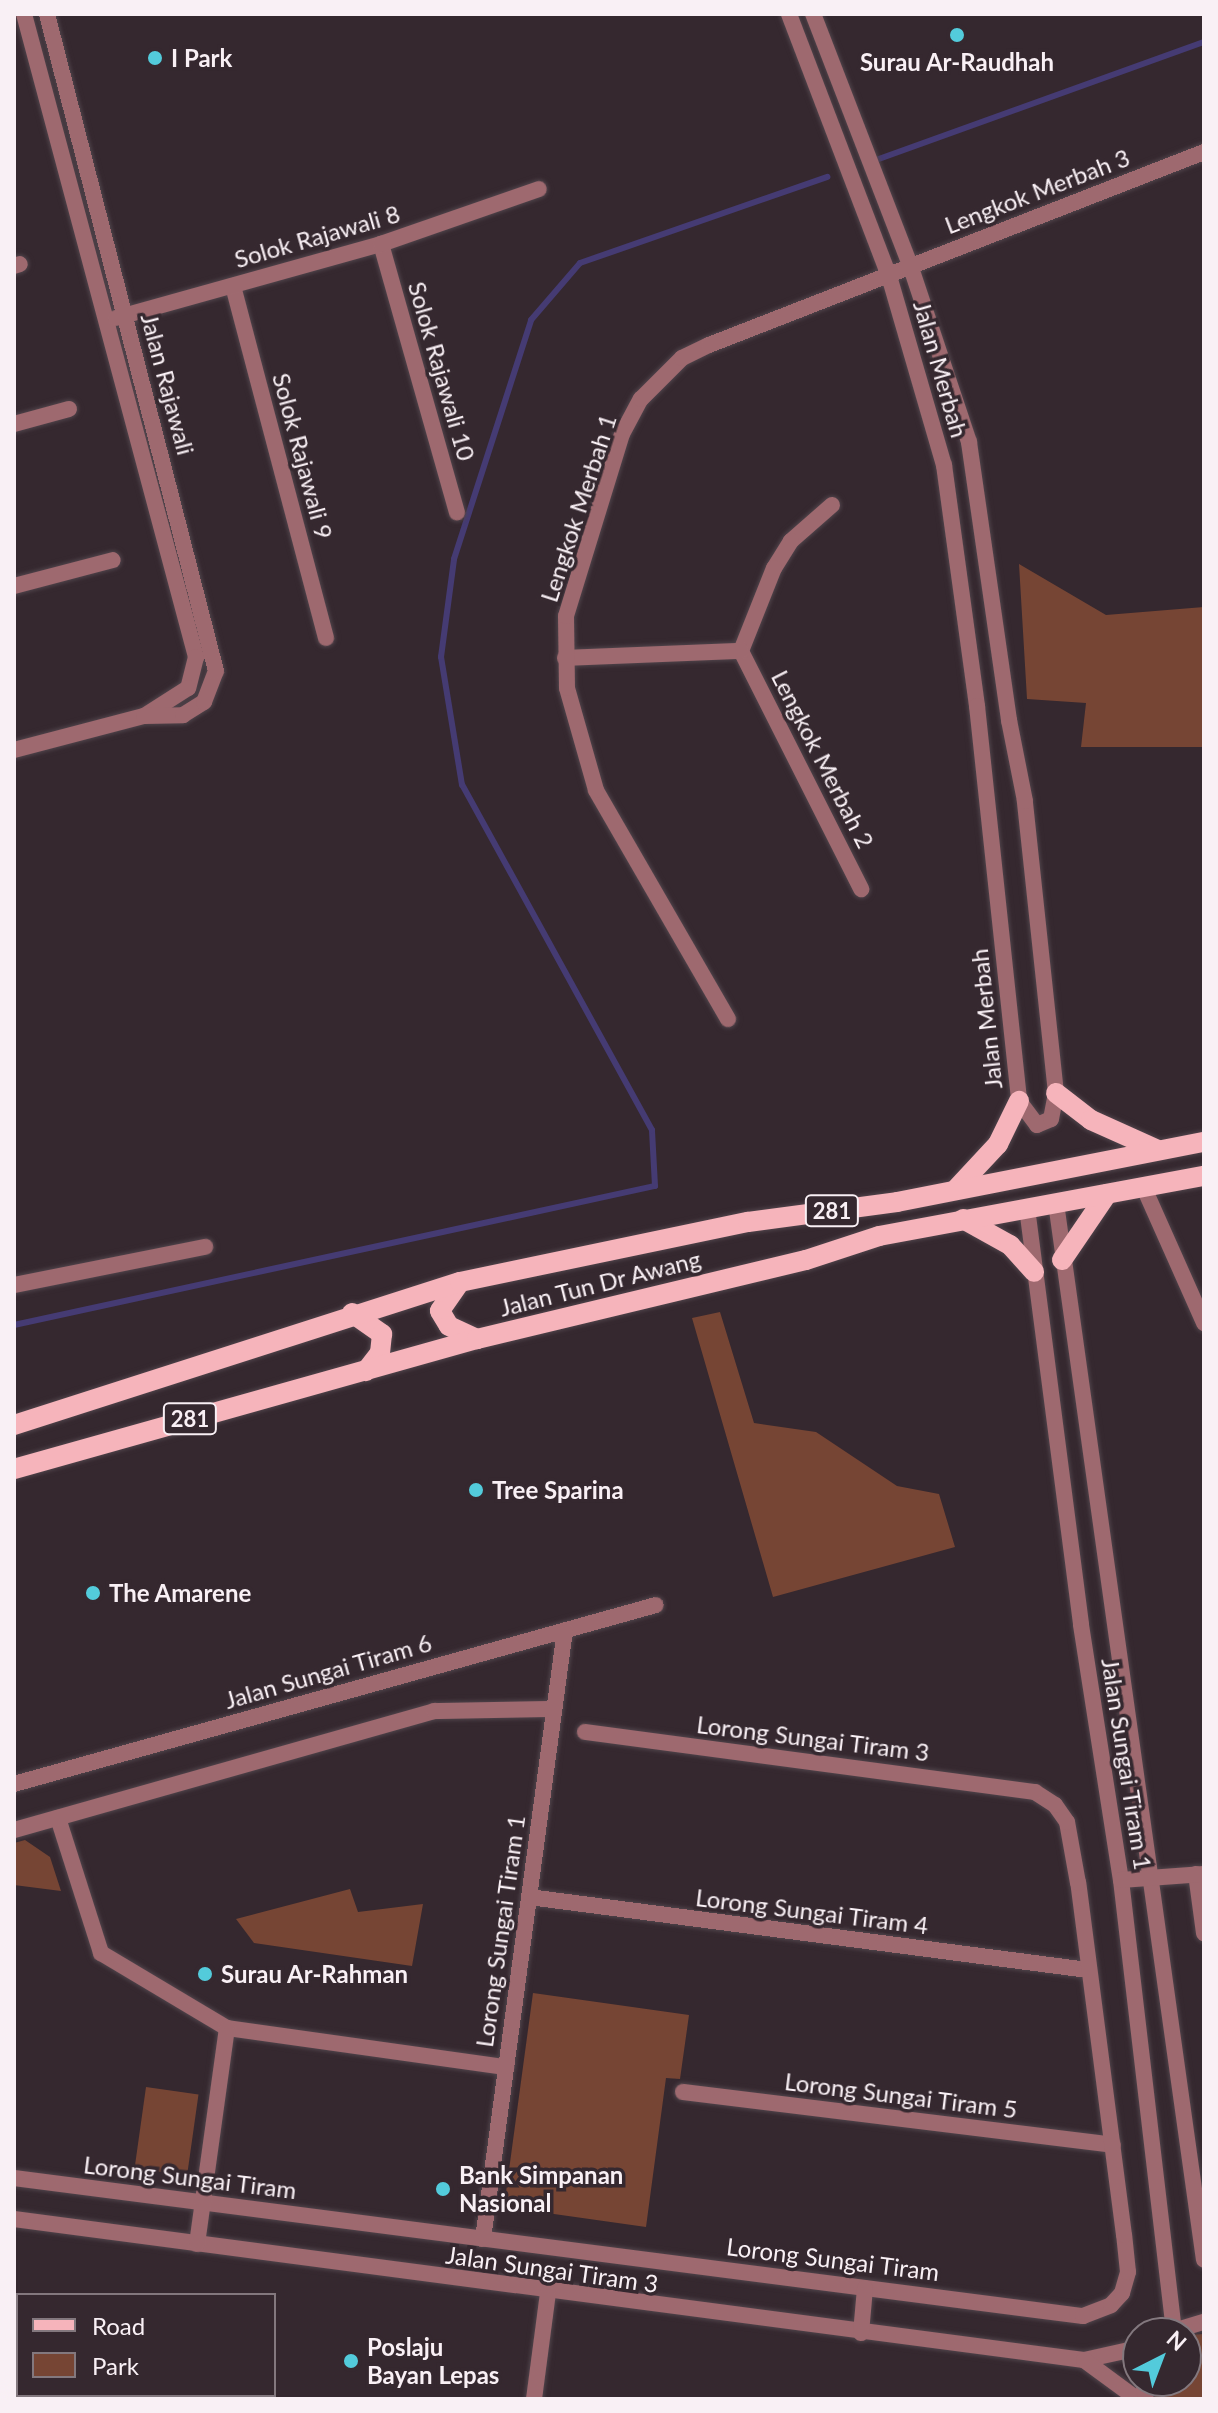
<!DOCTYPE html>
<html>
<head>
<meta charset="utf-8">
<style>
  body { margin:0 }
  #map { position:relative; width:1218px; height:2413px; overflow:hidden; background:#35282f; font-family:Lato,sans-serif }
  div>[style] { position:absolute }
  [style*='--x'] { left:calc(var(--x)*1px); top:calc(var(--y)*1px); width:calc(var(--w)*1px); rotate:calc(var(--a)*1deg) }
  .green>* { inset:0; background:#764534; transform-origin:0 0 }
  .stream>* { height:6px; margin:-3px; padding:0 3px; transform-origin:3px; border-radius:3px; background:#453b73 }
  .roads { filter:drop-shadow(0 0 2px #50444b) drop-shadow(0 0 2px #50444b) }
  .street>* { height:16px; margin:-8px; padding:0 8px; transform-origin:8px; border-radius:8px; background:#9e696f }
  .primary>* { height:20px; margin:-10px; padding:0 10px; transform-origin:10px; border-radius:10px; background:#f6b4bb }
  .dots>* { width:22px; height:22px; translate:-50% -50%; box-sizing:border-box; border:4px solid #35282f; border-radius:50% }
  span { translate:-50% -50%; white-space:nowrap; text-align:center; line-height:1.15; -webkit-text-stroke:7px #35282f; paint-order:stroke }
  .shield-label span { padding:2px 6px; background:#35282f; border:2px solid; border-radius:6px; -webkit-text-stroke-width:0 }
  .shield-label { font-size:22px; color:#f9f0f5; font-weight:700 }
  .poi-label { font-size:24px; color:#f9f0f5; font-weight:700 }
  .left { translate:0 -50%; text-align:left }
  .street-label { font-size:24px; color:#f9f0f5 }
  .frame { position:absolute; inset:0; border:16px solid #f9f0f5; pointer-events:none }
  .legend { position:absolute; left:16px; top:2293px; width:260px; height:104px; box-sizing:border-box; background:#35282f; border:2px solid #83787e; margin:0; padding:10px 14px; list-style:none; font-size:24px; color:#f9f0f5 }
  .legend li { display:flex; align-items:center; gap:16px; height:40px }
  .legend b { width:40px; border:2px solid #83787e }
  .north { position:absolute; left:1122px; top:2317px; width:80px; height:80px; box-sizing:border-box; background:#35282f; border:2px solid #83787e; border-radius:50%; rotate:42deg; font-size:22px; font-weight:700; line-height:32px; text-align:center; color:#f9f0f5 }
  .north::after { content:''; display:block; margin:auto; width:28px; height:36px; background:#53cbdb; clip-path:polygon(50% 0,100% 100%,50% 72%,0 100%) }
</style>
</head>
<body>
<div id="map">
  <div class="green">
    <div style="clip-path:polygon(1019px 564px,1106px 615px,1204px 607px,1204px 747px,1081px 747px,1086px 703px,1027px 699px)"></div>
    <div style="clip-path:polygon(720px 1312px,754px 1423px,816px 1432px,897px 1486px,939px 1494px,955px 1547px,773px 1597px,692px 1318px)"></div>
    <div style="clip-path:polygon(25px 1840px,50px 1857px,61px 1891px,14px 1885px,14px 1843px)"></div>
    <div style="clip-path:polygon(350px 1889px,358px 1912px,423px 1904px,412px 1966px,254px 1943px,236px 1919px)"></div>
    <div style="clip-path:polygon(533px 1993px,689px 2015px,680px 2079px,666px 2078px,646px 2227px,504px 2207px)"></div>
    <div style="left:146px;top:2087px;width:53px;height:82px;rotate:8deg"></div>
    <div style="clip-path:polygon(1204px 2334px,1204px 2399px,1155px 2399px,1152px 2381px,1186px 2381px,1186px 2335px)"></div>
  </div>
  <div class="stream">
    <div style="--x:876;--y:160;--w:349;--a:-19.8"></div>
    <div style="--x:14;--y:1325;--w:656;--a:-12.24"></div>
    <div style="--x:655;--y:1186;--w:56;--a:-93.1"></div>
    <div style="--x:652;--y:1130;--w:394;--a:-118.8"></div>
    <div style="--x:462;--y:785;--w:130;--a:-99.3"></div>
    <div style="--x:441;--y:657;--w:99;--a:-82.4"></div>
    <div style="--x:454;--y:559;--w:251;--a:-72.1"></div>
    <div style="--x:531;--y:320;--w:75;--a:-49.3"></div>
    <div style="--x:580;--y:263;--w:262;--a:-19.2"></div>
  </div>
  <div class="roads">
    <div class="street">
      <div style="--x:24;--y:14;--w:666;--a:75.02"></div>
      <div style="--x:196;--y:657;--w:32;--a:104"></div>
      <div style="--x:188;--y:688;--w:52;--a:147.5"></div>
      <div style="--x:789;--y:14;--w:280;--a:69.1"></div>
      <div style="--x:889;--y:276;--w:197;--a:73.8"></div>
      <div style="--x:944;--y:465;--w:243;--a:82.2"></div>
      <div style="--x:977;--y:706;--w:397;--a:83.9"></div>
      <div style="--x:1019;--y:1101;--w:30;--a:53"></div>
      <div style="--x:1037;--y:1125;--w:15;--a:-23"></div>
      <div style="--x:1051;--y:1119;--w:26;--a:-79"></div>
      <div style="--x:1056;--y:1093;--w:294;--a:-96.1"></div>
      <div style="--x:1025;--y:801;--w:83;--a:-101.2"></div>
      <div style="--x:1009;--y:720;--w:281;--a:-98.2"></div>
      <div style="--x:969;--y:442;--w:187;--a:-108.4"></div>
      <div style="--x:910;--y:265;--w:269;--a:-111.1"></div>
      <div style="--x:381;--y:244;--w:279;--a:74.2"></div>
      <div style="--x:14;--y:266;--w:6;--a:-18"></div>
      <div style="--x:233;--y:286;--w:364;--a:75.2"></div>
      <div style="--x:116;--y:318;--w:275;--a:-15.6"></div>
      <div style="--x:381;--y:244;--w:167;--a:-19.2"></div>
      <div style="--x:14;--y:424;--w:57;--a:-15.3"></div>
      <div style="--x:832;--y:505;--w:55;--a:138.7"></div>
      <div style="--x:791;--y:541;--w:32;--a:122"></div>
      <div style="--x:774;--y:568;--w:89;--a:111.7"></div>
      <div style="--x:741;--y:651;--w:267;--a:63.2"></div>
      <div style="--x:14;--y:586;--w:102;--a:-14.7"></div>
      <div style="--x:565;--y:658;--w:176;--a:-2.3"></div>
      <div style="--x:14;--y:750;--w:134;--a:-14.7"></div>
      <div style="--x:144;--y:716;--w:39;--a:-1"></div>
      <div style="--x:183;--y:715;--w:25;--a:-32"></div>
      <div style="--x:204;--y:702;--w:33;--a:-69"></div>
      <div style="--x:216;--y:671;--w:678;--a:-104.43"></div>
      <div style="--x:728;--y:1019;--w:264;--a:-120"></div>
      <div style="--x:596;--y:790;--w:106;--a:-105.9"></div>
      <div style="--x:567;--y:688;--w:72;--a:-90.8"></div>
      <div style="--x:566;--y:616;--w:190;--a:-72.9"></div>
      <div style="--x:622;--y:434;--w:40;--a:-62"></div>
      <div style="--x:641;--y:399;--w:58;--a:-45"></div>
      <div style="--x:682;--y:358;--w:30;--a:-26"></div>
      <div style="--x:709;--y:345;--w:531;--a:-21.3"></div>
      <div style="--x:1144;--y:1188;--w:148;--a:66"></div>
      <div style="--x:1056;--y:1203;--w:1067;--a:82.03"></div>
      <div style="--x:1027;--y:1208;--w:420;--a:82.6"></div>
      <div style="--x:1081;--y:1625;--w:258;--a:81.1"></div>
      <div style="--x:1121;--y:1880;--w:451;--a:83.3"></div>
      <div style="--x:14;--y:1285;--w:195;--a:-11.3"></div>
      <div style="--x:14;--y:1784;--w:666;--a:-15.58"></div>
      <div style="--x:58;--y:1818;--w:142;--a:72.3"></div>
      <div style="--x:101;--y:1953;--w:147;--a:30.8"></div>
      <div style="--x:227;--y:2028;--w:282;--a:8"></div>
      <div style="--x:14;--y:1830;--w:437;--a:-15.8"></div>
      <div style="--x:434;--y:1711;--w:120;--a:-1"></div>
      <div style="--x:1196;--y:1874;--w:60;--a:82.3"></div>
      <div style="--x:1121;--y:1880;--w:83;--a:-4.1"></div>
      <div style="--x:529;--y:1897;--w:564;--a:7.44"></div>
      <div style="--x:683;--y:2092;--w:433;--a:7"></div>
      <div style="--x:14;--y:2178;--w:1078;--a:7.36"></div>
      <div style="--x:1083;--y:2316;--w:30;--a:-21"></div>
      <div style="--x:1111;--y:2305;--w:16;--a:-47"></div>
      <div style="--x:1122;--y:2293;--w:22;--a:-74"></div>
      <div style="--x:1128;--y:2272;--w:37;--a:-96"></div>
      <div style="--x:1124;--y:2235;--w:355;--a:-97.4"></div>
      <div style="--x:1078;--y:1883;--w:62;--a:-100.2"></div>
      <div style="--x:1067;--y:1822;--w:21;--a:-125"></div>
      <div style="--x:1055;--y:1805;--w:24;--a:-147"></div>
      <div style="--x:1035;--y:1792;--w:454;--a:-172.4"></div>
      <div style="--x:14;--y:2219;--w:1079;--a:7.51"></div>
      <div style="--x:1084;--y:2360;--w:55;--a:-12.5"></div>
      <div style="--x:483;--y:2239;--w:614;--a:-82.33"></div>
      <div style="--x:197;--y:2244;--w:218;--a:-82.1"></div>
      <div style="--x:861;--y:2333;--w:45;--a:-84.9"></div>
      <div style="--x:1167;--y:2333;--w:39;--a:-17"></div>
      <div style="--x:1084;--y:2360;--w:66;--a:36.3"></div>
      <div style="--x:1143;--y:2381;--w:18;--a:81"></div>
      <div style="--x:534;--y:2399;--w:107;--a:-82.5"></div>
    </div>
    <div class="primary">
      <div style="--x:1056;--y:1093;--w:44;--a:37.6"></div>
      <div style="--x:1091;--y:1120;--w:73;--a:24.1"></div>
      <div style="--x:957;--y:1188;--w:60;--a:-47"></div>
      <div style="--x:998;--y:1144;--w:48;--a:-64"></div>
      <div style="--x:963;--y:1219;--w:54;--a:29"></div>
      <div style="--x:1010;--y:1245;--w:36;--a:48"></div>
      <div style="--x:1062;--y:1260;--w:80;--a:-55.7"></div>
      <div style="--x:460;--y:1282;--w:35;--a:125"></div>
      <div style="--x:440;--y:1311;--w:17;--a:59"></div>
      <div style="--x:449;--y:1326;--w:31;--a:25"></div>
      <div style="--x:352;--y:1313;--w:37;--a:35"></div>
      <div style="--x:382;--y:1334;--w:19;--a:96"></div>
      <div style="--x:380;--y:1353;--w:23;--a:128"></div>
      <div style="--x:14;--y:1425;--w:468;--a:-17.8"></div>
      <div style="--x:460;--y:1282;--w:294;--a:-11.8"></div>
      <div style="--x:748;--y:1222;--w:150;--a:-7.6"></div>
      <div style="--x:897;--y:1202;--w:313;--a:-11.1"></div>
      <div style="--x:14;--y:1469;--w:481;--a:-15.7"></div>
      <div style="--x:477;--y:1339;--w:338;--a:-13.5"></div>
      <div style="--x:806;--y:1260;--w:77;--a:-18.2"></div>
      <div style="--x:879;--y:1236;--w:330;--a:-10.5"></div>
    </div>
  </div>
  <div class="dots">
    <div style="left:957px;top:35px;background:#53cbdb"></div>
    <div style="left:155px;top:58px;background:#53cbdb"></div>
    <div style="left:476px;top:1490px;background:#53cbdb"></div>
    <div style="left:93px;top:1593px;background:#53cbdb"></div>
    <div style="left:205px;top:1974px;background:#53cbdb"></div>
    <div style="left:443px;top:2189px;background:#53cbdb"></div>
    <div style="left:351px;top:2361px;background:#53cbdb"></div>
  </div>
  <div class="shield-label">
    <span style="left:832px;top:1211px">281</span>
    <span style="left:190px;top:1419px">281</span>
  </div>
  <div class="poi-label">
    <span class="left" style="left:171px;top:58px">I Park</span>
    <span style="left:957px;top:62px">Surau Ar-Raudhah</span>
    <span class="left" style="left:492px;top:1490px">Tree Sparina</span>
    <span class="left" style="left:109px;top:1593px">The Amarene</span>
    <span class="left" style="left:221px;top:1974px">Surau Ar-Rahman</span>
    <span class="left" style="left:459px;top:2189px">Bank Simpanan<br>Nasional</span>
    <span class="left" style="left:367px;top:2361px">Poslaju<br>Bayan Lepas</span>
  </div>
  <div class="street-label">
    <span style="left:1037px;top:191px;rotate:-21deg">Lengkok Merbah 3</span>
    <span style="left:317px;top:236px;rotate:-16deg">Solok Rajawali 8</span>
    <span style="left:941px;top:369px;rotate:74deg">Jalan Merbah</span>
    <span style="left:442px;top:371px;rotate:74deg">Solok Rajawali 10</span>
    <span style="left:168px;top:384px;rotate:75deg">Jalan Rajawali</span>
    <span style="left:303px;top:456px;rotate:75deg">Solok Rajawali 9</span>
    <span style="left:578px;top:508px;rotate:-72deg">Lengkok Merbah 1</span>
    <span style="left:823px;top:759px;rotate:63deg">Lengkok Merbah 2</span>
    <span style="left:986px;top:1019px;rotate:-96deg">Jalan Merbah</span>
    <span style="left:600px;top:1283px;rotate:-14deg">Jalan Tun Dr Awang</span>
    <span style="left:328px;top:1671px;rotate:-16deg">Jalan Sungai Tiram 6</span>
    <span style="left:813px;top:1738px;rotate:7deg">Lorong Sungai Tiram 3</span>
    <span style="left:1127px;top:1764px;rotate:81deg">Jalan Sungai Tiram 1</span>
    <span style="left:812px;top:1911px;rotate:7deg">Lorong Sungai Tiram 4</span>
    <span style="left:500px;top:1931px;rotate:-82deg">Lorong Sungai Tiram 1</span>
    <span style="left:901px;top:2095px;rotate:7deg">Lorong Sungai Tiram 5</span>
    <span style="left:190px;top:2177px;rotate:7deg">Lorong Sungai Tiram</span>
    <span style="left:833px;top:2259px;rotate:7deg">Lorong Sungai Tiram</span>
    <span style="left:552px;top:2269px;rotate:8deg">Jalan Sungai Tiram 3</span>
  </div>
  <div class="frame"></div>
  <ul class="legend">
  <li><b style="height:10px;background:#f6b4bb"></b>Road</li>
  <li><b style="height:22px;background:#764534"></b>Park</li>
  </ul>
  <div class="north">N</div>
</div>
</body>
</html>
